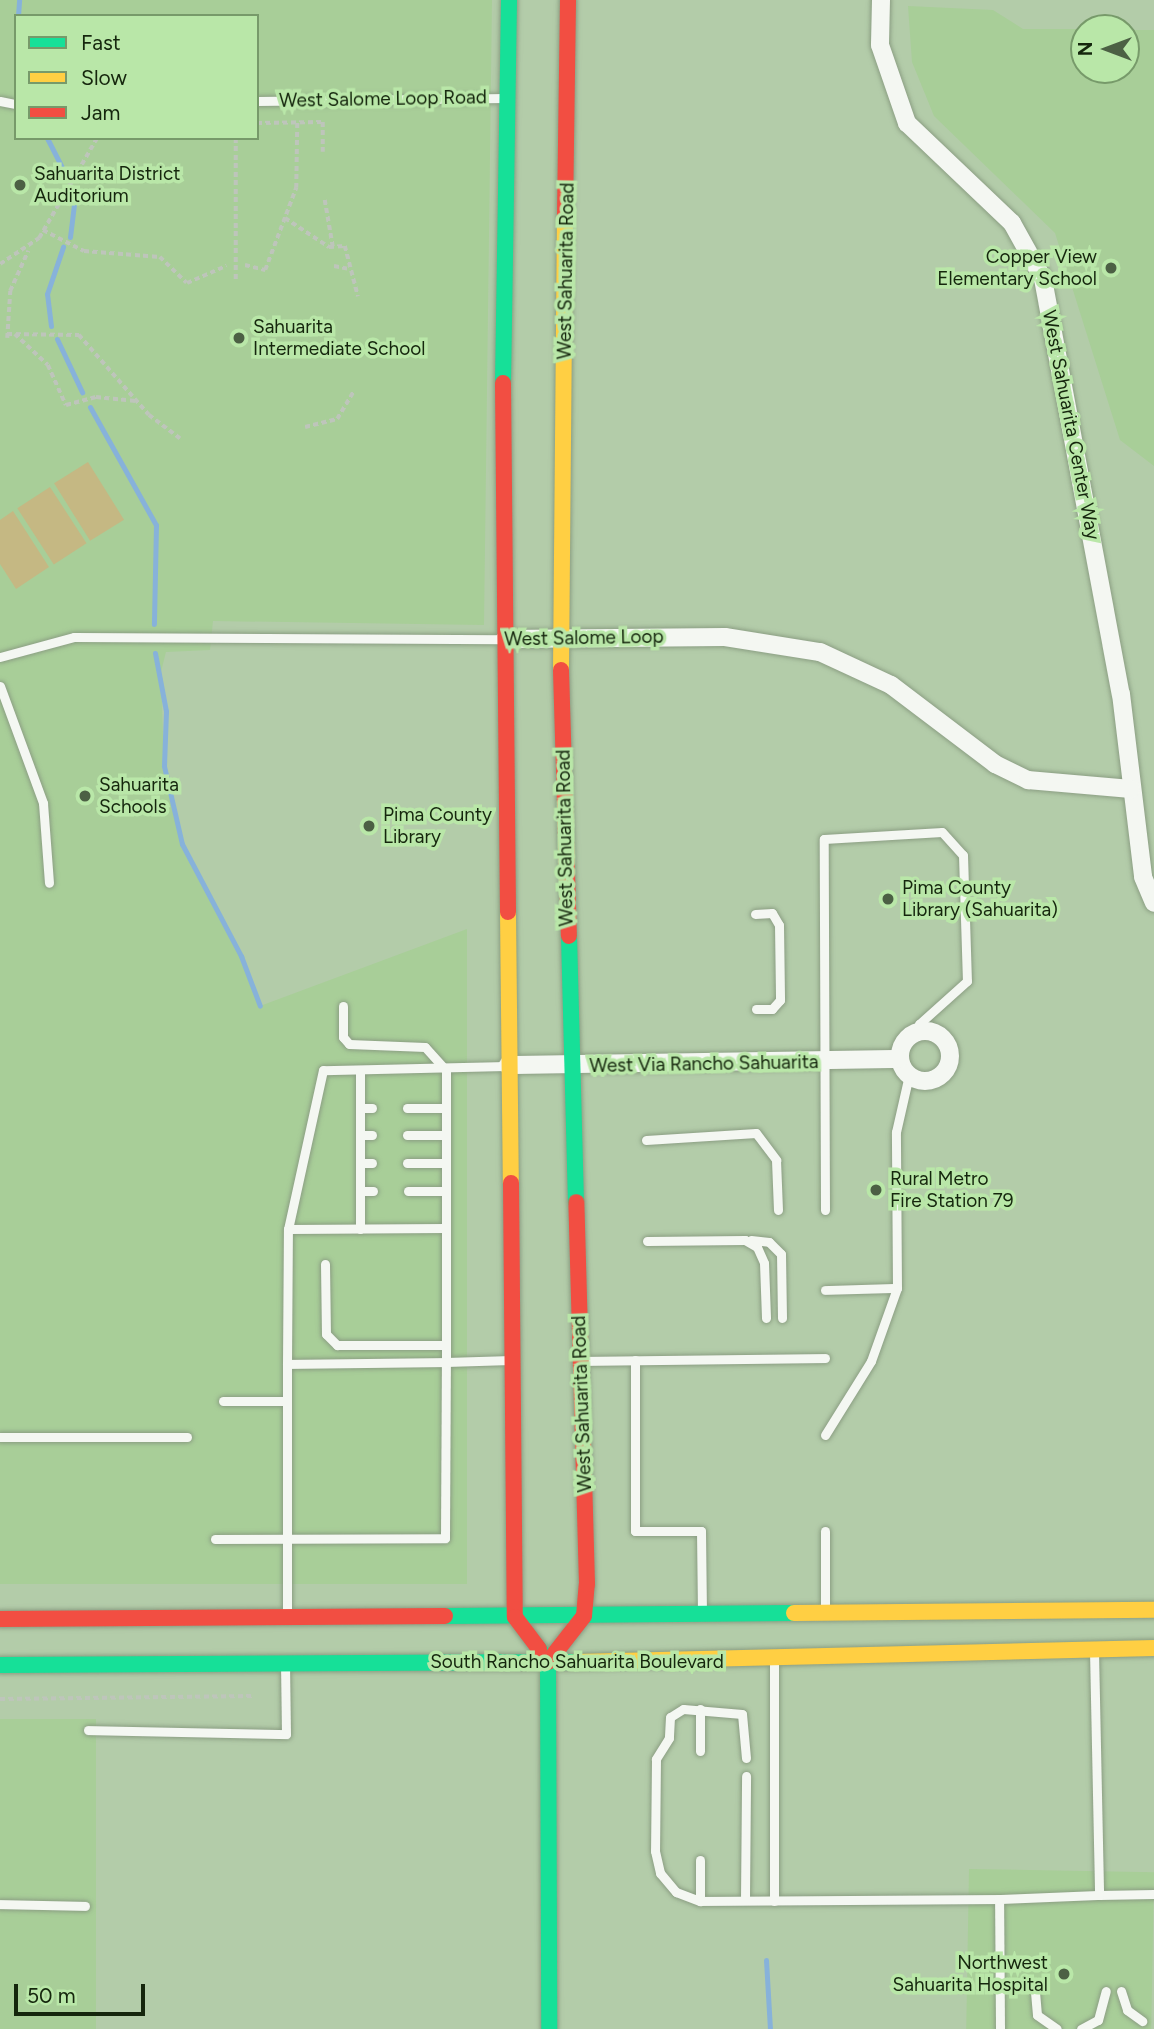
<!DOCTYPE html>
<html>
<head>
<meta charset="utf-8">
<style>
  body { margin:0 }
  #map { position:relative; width:1154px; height:2029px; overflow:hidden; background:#b3cca9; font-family:Figtree,sans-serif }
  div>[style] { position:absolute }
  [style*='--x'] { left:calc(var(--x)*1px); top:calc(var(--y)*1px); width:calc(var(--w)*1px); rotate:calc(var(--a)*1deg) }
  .built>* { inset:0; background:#a8ce98; transform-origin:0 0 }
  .green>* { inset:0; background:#c5b883; transform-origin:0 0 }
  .stream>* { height:5px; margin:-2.5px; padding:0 2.5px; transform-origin:2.5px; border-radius:2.5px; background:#87b2da }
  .path>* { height:3.5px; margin-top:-1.75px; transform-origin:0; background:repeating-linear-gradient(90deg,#bec5bb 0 5px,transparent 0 8.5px) }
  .roads { filter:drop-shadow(0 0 2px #8b9e83) drop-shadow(0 0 2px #8b9e83) }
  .lane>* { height:9px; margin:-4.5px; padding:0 4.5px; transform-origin:4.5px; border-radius:4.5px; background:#f4f7f2 }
  .street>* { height:18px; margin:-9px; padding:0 9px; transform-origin:9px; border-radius:9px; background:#f4f7f2 }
  .street>.ring { margin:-9px; padding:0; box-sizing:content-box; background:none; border:18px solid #f4f7f2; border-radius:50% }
  .fast>* { height:16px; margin:-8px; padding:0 8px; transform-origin:8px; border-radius:8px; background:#16e098 }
  .slow>* { height:16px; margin:-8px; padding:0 8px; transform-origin:8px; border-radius:8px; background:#ffcf43 }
  .jam>* { height:16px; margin:-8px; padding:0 8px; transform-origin:8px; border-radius:8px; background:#f24e42 }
  .dots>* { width:19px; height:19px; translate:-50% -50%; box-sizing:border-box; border:4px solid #b9e7a8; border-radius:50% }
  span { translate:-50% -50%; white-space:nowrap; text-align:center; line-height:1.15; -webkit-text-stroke:7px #b9e7a8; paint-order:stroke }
  .street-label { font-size:19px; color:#15260d }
  .poi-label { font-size:19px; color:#15260d }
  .left { translate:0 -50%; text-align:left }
  .right { translate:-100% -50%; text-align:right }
  .legend { position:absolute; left:14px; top:14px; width:245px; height:126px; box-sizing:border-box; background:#b9e7a8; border:2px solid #779a6a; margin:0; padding:9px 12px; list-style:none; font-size:21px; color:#15260d }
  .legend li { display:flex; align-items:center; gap:14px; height:35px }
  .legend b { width:35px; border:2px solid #779a6a }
  .north { position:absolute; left:1070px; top:14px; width:70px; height:70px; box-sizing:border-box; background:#b9e7a8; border:2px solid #779a6a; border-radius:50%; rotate:270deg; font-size:19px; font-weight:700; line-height:28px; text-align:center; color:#15260d }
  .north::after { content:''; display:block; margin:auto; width:24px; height:32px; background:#4c6044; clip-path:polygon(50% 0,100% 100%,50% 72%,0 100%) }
  .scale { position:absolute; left:14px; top:1984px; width:131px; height:32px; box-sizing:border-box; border:4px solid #15260d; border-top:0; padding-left:9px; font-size:21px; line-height:24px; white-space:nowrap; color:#15260d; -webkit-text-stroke:5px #b9e7a8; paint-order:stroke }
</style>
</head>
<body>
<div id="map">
  <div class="built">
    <div style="clip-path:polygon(evenodd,0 0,492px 0,484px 625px,213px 621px,210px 650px,166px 652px,161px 672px,164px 766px,182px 844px,241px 956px,260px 1006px,467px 929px,467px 1584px,0 1584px,0 0,16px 16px,257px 16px,257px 138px,16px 138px,16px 16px)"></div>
    <div style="clip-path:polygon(908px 6px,993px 10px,1023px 29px,1084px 29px,1084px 70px,1126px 70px,1126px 30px,1154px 30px,1154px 466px,1120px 440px,1055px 233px,934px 116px,912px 62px)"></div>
    <div style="left:0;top:1719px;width:96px;height:310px"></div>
    <div style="left:969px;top:1869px;width:185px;height:160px;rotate:1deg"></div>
  </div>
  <div class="green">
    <div style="left:88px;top:462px;width:68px;height:40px;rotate:58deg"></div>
    <div style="left:50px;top:487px;width:67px;height:39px;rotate:57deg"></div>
    <div style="clip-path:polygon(13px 511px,49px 567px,16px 589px,0 564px,0 520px)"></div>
  </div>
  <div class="stream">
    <div style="--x:18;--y:16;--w:16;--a:-86"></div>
    <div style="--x:47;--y:138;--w:37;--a:63"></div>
    <div style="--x:70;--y:237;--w:38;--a:-83"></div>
    <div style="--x:51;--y:326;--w:32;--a:-97"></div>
    <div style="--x:47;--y:294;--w:50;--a:-71.2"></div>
    <div style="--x:57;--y:339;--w:59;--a:64.7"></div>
    <div style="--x:90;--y:407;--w:135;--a:60.8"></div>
    <div style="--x:156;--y:525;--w:99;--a:91.2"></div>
    <div style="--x:155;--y:653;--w:59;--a:79.3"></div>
    <div style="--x:166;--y:711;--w:55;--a:92.1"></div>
    <div style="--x:164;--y:766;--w:80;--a:77"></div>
    <div style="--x:182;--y:844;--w:127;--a:62.2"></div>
    <div style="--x:241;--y:956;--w:53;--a:69.2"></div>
    <div style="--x:766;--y:1960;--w:69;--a:86.7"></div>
  </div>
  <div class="path">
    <div style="--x:257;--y:123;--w:66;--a:-0.9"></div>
    <div style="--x:323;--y:122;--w:30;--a:90"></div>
    <div style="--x:236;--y:138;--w:143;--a:90"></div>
    <div style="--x:325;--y:200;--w:48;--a:80.3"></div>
    <div style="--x:285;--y:218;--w:53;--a:33.4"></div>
    <div style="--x:329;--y:247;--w:16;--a:-4"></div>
    <div style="--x:345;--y:246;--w:52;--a:75.4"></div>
    <div style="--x:43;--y:230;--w:46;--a:27.1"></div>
    <div style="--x:84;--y:251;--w:76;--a:4.5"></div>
    <div style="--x:160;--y:257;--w:37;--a:44"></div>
    <div style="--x:187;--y:283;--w:43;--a:-23.6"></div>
    <div style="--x:0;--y:264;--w:47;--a:-33.7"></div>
    <div style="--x:39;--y:238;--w:116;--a:-59.9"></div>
    <div style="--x:245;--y:265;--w:21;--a:14"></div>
    <div style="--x:265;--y:270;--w:88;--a:-69.3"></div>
    <div style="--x:296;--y:188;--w:66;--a:-89.1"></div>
    <div style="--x:334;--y:266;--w:15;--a:11"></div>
    <div style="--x:7;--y:334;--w:72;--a:0.8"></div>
    <div style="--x:79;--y:335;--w:106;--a:48.8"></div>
    <div style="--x:149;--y:415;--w:39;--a:37"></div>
    <div style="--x:15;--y:334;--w:45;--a:43.2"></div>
    <div style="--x:48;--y:365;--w:44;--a:65.8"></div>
    <div style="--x:66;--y:405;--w:31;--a:-15"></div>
    <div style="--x:96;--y:397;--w:40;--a:5.7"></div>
    <div style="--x:7;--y:338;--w:47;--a:-86.3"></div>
    <div style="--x:10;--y:291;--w:44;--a:-65.8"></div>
    <div style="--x:305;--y:427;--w:33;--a:-14"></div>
    <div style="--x:337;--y:419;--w:31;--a:-59"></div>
    <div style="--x:0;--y:1699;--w:254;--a:-0.7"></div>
  </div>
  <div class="roads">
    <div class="lane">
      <div style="--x:0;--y:101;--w:16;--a:11"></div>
      <div style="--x:257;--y:101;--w:250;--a:-0.7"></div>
      <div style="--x:0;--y:657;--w:77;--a:-15.1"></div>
      <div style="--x:74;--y:637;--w:429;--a:0.3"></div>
      <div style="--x:0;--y:686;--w:125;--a:69.8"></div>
      <div style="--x:43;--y:803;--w:80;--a:85.7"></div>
      <div style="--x:755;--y:914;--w:17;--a:-3"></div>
      <div style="--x:772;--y:913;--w:14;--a:60"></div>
      <div style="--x:779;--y:925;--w:75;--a:89.2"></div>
      <div style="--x:780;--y:1000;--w:12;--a:132"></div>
      <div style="--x:772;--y:1009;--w:16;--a:180"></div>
      <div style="--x:343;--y:1006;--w:31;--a:90"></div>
      <div style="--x:343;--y:1037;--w:9;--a:49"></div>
      <div style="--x:349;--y:1044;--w:76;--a:2.3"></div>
      <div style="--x:425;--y:1047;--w:31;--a:48"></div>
      <div style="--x:446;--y:1070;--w:158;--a:90"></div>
      <div style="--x:506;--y:1066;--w:183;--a:178.7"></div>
      <div style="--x:323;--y:1070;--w:163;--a:102.4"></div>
      <div style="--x:288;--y:1229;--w:158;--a:-0.4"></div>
      <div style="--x:446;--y:1228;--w:134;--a:90"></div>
      <div style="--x:446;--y:1362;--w:65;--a:-1.8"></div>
      <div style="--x:360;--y:1108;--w:12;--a:0"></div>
      <div style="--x:407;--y:1108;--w:39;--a:0"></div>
      <div style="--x:360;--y:1135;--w:12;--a:0"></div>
      <div style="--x:407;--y:1135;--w:39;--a:0"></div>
      <div style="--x:646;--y:1140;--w:110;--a:-3.6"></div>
      <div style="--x:756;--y:1133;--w:34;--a:53"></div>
      <div style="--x:776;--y:1160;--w:50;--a:87.7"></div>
      <div style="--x:360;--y:1163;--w:12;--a:0"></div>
      <div style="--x:407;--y:1163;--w:39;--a:0"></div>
      <div style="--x:360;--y:1191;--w:13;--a:0"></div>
      <div style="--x:408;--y:1191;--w:38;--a:0"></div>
      <div style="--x:825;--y:1210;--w:371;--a:-90.2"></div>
      <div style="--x:824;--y:839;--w:118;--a:-3.4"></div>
      <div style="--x:942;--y:832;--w:31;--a:48"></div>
      <div style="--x:963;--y:855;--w:126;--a:88.2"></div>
      <div style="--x:967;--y:981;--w:64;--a:138.1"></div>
      <div style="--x:919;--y:1024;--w:8;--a:60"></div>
      <div style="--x:360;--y:1229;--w:158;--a:-90"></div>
      <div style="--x:751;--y:1240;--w:18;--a:6"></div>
      <div style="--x:769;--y:1242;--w:17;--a:45"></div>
      <div style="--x:781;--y:1254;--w:64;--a:89.1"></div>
      <div style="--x:647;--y:1241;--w:98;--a:-0.6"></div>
      <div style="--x:745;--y:1240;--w:14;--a:30"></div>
      <div style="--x:757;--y:1247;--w:17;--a:66"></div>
      <div style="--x:764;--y:1263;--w:55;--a:87.9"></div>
      <div style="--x:325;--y:1264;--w:70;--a:89.2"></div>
      <div style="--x:326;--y:1334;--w:16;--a:45"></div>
      <div style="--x:337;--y:1345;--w:109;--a:0"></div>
      <div style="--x:825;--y:1290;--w:72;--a:-1.6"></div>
      <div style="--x:635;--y:1360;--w:171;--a:90"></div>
      <div style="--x:635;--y:1531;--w:66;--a:0"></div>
      <div style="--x:701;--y:1531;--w:79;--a:89.3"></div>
      <div style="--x:582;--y:1361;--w:243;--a:-0.7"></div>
      <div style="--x:223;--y:1401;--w:64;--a:0"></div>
      <div style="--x:825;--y:1435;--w:87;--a:-58.1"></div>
      <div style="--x:871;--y:1361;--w:77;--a:-70.4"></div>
      <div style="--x:897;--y:1288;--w:156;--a:-90.4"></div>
      <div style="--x:896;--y:1132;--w:58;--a:-77.2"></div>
      <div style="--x:0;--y:1437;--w:187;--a:0"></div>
      <div style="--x:825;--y:1531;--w:78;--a:90"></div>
      <div style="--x:215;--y:1539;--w:230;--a:-0.2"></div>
      <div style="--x:445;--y:1538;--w:176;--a:-89.7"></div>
      <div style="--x:446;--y:1362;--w:159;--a:179.3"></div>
      <div style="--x:287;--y:1364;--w:135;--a:-89.6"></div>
      <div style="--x:287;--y:1614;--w:250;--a:-90"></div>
      <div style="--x:1094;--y:1651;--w:244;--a:88.8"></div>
      <div style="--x:1099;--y:1895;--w:55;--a:-1"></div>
      <div style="--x:774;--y:1662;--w:239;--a:90"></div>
      <div style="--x:700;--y:1709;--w:42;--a:90"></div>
      <div style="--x:88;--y:1730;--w:198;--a:1.2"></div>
      <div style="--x:286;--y:1734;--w:70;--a:-90.8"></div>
      <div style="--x:746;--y:1758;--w:44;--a:-95.2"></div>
      <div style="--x:742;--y:1714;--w:59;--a:-175.2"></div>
      <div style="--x:683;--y:1709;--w:15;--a:148"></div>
      <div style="--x:670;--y:1717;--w:21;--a:93"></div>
      <div style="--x:669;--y:1738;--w:25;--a:122"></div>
      <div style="--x:656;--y:1759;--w:92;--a:90.6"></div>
      <div style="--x:655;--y:1851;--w:23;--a:77"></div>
      <div style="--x:660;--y:1873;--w:25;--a:50"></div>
      <div style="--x:676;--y:1892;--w:26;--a:21"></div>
      <div style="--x:700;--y:1901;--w:299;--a:-0.4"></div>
      <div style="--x:745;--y:1900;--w:124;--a:-89.5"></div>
      <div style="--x:700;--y:1901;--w:41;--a:-90"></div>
      <div style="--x:0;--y:1904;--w:85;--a:1.3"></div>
      <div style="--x:1121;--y:1991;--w:20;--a:72"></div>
      <div style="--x:1127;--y:2010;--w:19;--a:36"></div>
      <div style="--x:1035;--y:1992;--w:23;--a:85"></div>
      <div style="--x:1037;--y:2015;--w:24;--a:35"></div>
      <div style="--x:1000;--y:2029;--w:130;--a:-90.4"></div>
      <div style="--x:999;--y:1899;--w:100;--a:-2.3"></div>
      <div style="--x:1081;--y:2029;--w:19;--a:-28"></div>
      <div style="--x:1098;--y:2020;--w:30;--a:-75"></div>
    </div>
    <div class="street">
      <div style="--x:881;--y:0;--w:45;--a:91.3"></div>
      <div style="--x:880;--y:45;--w:83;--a:70.9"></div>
      <div style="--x:907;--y:123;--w:145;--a:43.6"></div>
      <div style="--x:1012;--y:223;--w:64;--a:61"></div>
      <div style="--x:1043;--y:279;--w:422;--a:79.4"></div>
      <div style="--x:1121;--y:694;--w:184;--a:83.1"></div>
      <div style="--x:1143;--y:877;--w:28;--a:67"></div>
      <div style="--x:505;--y:639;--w:220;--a:-0.5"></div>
      <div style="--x:725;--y:637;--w:96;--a:9"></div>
      <div style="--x:820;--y:652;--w:78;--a:24.9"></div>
      <div style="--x:891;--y:685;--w:131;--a:37.2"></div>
      <div style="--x:995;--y:764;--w:37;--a:26"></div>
      <div style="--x:1028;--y:780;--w:103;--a:5"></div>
      <div class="ring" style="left:900px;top:1031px;width:32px;height:32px"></div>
      <div style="--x:508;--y:1065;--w:392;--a:-0.9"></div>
    </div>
    <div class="fast">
      <div style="--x:503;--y:383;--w:383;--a:-89.1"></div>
      <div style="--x:569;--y:936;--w:266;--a:88.5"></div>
      <div style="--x:445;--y:1616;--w:349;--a:-0.5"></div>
      <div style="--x:539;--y:1649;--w:16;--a:55"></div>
      <div style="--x:548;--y:1662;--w:367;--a:89.8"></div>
      <div style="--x:0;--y:1665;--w:576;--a:-0.3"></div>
    </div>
    <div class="slow">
      <div style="--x:561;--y:670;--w:455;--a:-89.5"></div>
      <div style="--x:508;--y:912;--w:271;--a:89.4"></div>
      <div style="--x:794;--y:1613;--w:360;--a:-0.5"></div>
      <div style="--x:576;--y:1662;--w:578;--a:-1.39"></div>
    </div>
    <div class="jam">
      <div style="--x:565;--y:215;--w:215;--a:-89.2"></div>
      <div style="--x:503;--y:383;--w:529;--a:89.46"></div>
      <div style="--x:561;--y:670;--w:266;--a:88.3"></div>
      <div style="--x:511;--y:1183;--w:434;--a:89.5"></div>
      <div style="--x:515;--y:1617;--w:40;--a:53"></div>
      <div style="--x:0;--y:1619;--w:445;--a:-0.4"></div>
      <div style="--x:548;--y:1662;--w:58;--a:-52"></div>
      <div style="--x:584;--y:1616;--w:32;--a:-85"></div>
      <div style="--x:587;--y:1584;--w:382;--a:-91.6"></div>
    </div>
  </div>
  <div class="dots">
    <div style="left:20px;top:185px;background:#4c6044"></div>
    <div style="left:1111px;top:268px;background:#4c6044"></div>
    <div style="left:239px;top:338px;background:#4c6044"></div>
    <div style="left:85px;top:796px;background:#4c6044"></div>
    <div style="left:369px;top:826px;background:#4c6044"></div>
    <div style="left:888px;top:899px;background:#4c6044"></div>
    <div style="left:876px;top:1190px;background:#4c6044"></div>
    <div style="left:1064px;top:1974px;background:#4c6044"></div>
  </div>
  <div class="street-label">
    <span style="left:383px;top:99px;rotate:-1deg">West Salome Loop Road</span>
    <span style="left:566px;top:271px;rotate:-89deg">West Sahuarita Road</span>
    <span style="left:1071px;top:425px;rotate:79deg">West Sahuarita Center Way</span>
    <span style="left:584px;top:638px;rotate:-1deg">West Salome Loop</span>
    <span style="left:565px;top:838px;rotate:-91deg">West Sahuarita Road</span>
    <span style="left:704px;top:1064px;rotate:-1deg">West Via Rancho Sahuarita</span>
    <span style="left:582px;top:1404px;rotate:-92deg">West Sahuarita Road</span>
    <span style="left:577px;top:1662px">South Rancho Sahuarita Boulevard</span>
  </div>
  <div class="poi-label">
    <span class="left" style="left:34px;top:185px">Sahuarita District<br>Auditorium</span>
    <span class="right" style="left:1097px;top:268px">Copper View<br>Elementary School</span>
    <span class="left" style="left:253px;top:338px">Sahuarita<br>Intermediate School</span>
    <span class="left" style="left:99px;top:796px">Sahuarita<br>Schools</span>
    <span class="left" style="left:383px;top:826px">Pima County<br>Library</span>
    <span class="left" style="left:902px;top:899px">Pima County<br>Library (Sahuarita)</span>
    <span class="left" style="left:890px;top:1190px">Rural Metro<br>Fire Station 79</span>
    <span class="right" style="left:1048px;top:1974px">Northwest<br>Sahuarita Hospital</span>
  </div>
  <ul class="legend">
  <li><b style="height:9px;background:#16e098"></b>Fast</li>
  <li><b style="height:9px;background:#ffcf43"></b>Slow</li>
  <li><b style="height:9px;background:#f24e42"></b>Jam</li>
  </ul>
  <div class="north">N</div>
  <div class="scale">50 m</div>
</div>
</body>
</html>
